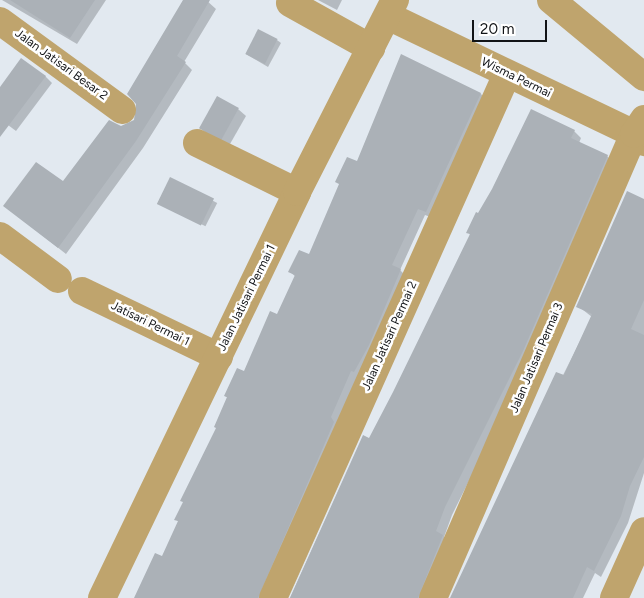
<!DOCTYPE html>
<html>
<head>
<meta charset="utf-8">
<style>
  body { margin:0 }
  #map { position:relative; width:644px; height:598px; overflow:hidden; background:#e2e9f0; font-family:Figtree,sans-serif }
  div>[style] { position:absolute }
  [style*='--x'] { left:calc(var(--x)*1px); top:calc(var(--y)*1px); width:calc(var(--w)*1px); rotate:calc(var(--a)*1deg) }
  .shadow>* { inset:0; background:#0003; transform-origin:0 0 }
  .building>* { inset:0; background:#abb1b7; transform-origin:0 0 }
  .minor>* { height:28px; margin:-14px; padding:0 14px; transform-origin:14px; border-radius:14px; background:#bfa46d }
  span { translate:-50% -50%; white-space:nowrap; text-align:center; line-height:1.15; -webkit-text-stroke:5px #fff; paint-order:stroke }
  .street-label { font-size:12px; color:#121417 }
  .scale { position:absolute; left:472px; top:20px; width:75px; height:22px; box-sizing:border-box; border:2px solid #121417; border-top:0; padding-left:6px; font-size:15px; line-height:18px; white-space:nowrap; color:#121417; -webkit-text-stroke:4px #fff; paint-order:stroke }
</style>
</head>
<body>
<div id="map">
  <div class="shadow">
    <div style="clip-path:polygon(2px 0,106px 0,77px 44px)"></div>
    <div style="clip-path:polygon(184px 0,206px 0,216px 9px,184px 62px,192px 70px,143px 148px,66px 254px,5px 206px,63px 183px,121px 127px,135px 120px)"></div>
    <div style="clip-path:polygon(318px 0,342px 0,337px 10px)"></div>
    <div style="clip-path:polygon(277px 40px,281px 43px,268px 67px,246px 54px)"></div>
    <div style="clip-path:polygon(402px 56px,481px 94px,487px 101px,433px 218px,425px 215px,400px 270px,407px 277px,267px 598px,135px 598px,163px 558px,179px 522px,176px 519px,217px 429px,228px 398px,225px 396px,245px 373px,278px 316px,296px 277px,290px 272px,309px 256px,357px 163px)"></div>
    <div style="clip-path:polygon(45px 76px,52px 83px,16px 131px,0 119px,0 89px)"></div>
    <div style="clip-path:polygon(238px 109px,246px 116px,230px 144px,208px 135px,201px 128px)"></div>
    <div style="clip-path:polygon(574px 131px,581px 138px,579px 143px,607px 156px,614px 163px,530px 358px,452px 515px,444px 537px,450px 543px,426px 598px,290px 598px,363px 437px,369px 440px,394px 392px,471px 236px,468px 232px,479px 215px)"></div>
    <div style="left:170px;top:179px;width:53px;height:26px;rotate:27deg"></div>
    <div style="clip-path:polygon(644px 200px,644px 473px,628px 523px,601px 577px,595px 573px,583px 598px,452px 598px,592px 317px,578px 306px)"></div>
  </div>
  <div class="building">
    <div style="clip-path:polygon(10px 0,95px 0,70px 38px)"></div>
    <div style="clip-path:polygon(183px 0,210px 0,177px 56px,186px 62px,136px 141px,58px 248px,3px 206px,36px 162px,63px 181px,109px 120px,121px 126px,134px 120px,136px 104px,127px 94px)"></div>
    <div style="left:258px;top:29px;width:22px;height:28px;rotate:27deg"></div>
    <div style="clip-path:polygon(401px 54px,481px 93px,426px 212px,418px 209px,392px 265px,401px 269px,369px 345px,354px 372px,351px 371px,331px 417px,334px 422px,258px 598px,134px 598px,155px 553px,162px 556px,178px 521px,174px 520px,183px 502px,180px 501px,216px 428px,214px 427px,227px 397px,224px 396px,237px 368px,244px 371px,270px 311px,277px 314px,295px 275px,288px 272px,299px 250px,309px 254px,339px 184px,335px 182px,347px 157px,357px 161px)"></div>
    <div style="clip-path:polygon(21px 58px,46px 76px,0 137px,0 87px)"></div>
    <div style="left:217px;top:96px;width:25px;height:37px;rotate:29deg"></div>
    <div style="clip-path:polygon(531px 109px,575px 130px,571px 138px,608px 155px,523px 351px,445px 507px,436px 531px,443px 535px,418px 598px,290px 598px,363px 435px,369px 438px,393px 392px,470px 234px,466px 233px,476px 212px,478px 213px,492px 189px)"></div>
    <div style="left:170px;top:177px;width:49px;height:30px;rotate:26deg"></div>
    <div style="clip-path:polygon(627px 191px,644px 199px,644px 300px,631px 329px,644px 335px,644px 457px,630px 486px,621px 516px,594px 571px,587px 567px,573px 598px,450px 598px,556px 372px,564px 375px,592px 314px,576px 307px)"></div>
  </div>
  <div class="minor">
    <div style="--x:551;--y:0;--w:121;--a:39.6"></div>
    <div style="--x:290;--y:3;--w:93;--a:29.1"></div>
    <div style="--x:388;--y:16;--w:273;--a:25.6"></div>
    <div style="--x:634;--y:134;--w:13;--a:39"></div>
    <div style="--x:0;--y:21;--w:151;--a:36.1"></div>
    <div style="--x:197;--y:143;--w:111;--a:26.1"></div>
    <div style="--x:0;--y:236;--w:72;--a:36.6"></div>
    <div style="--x:82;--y:291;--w:152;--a:25.7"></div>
    <div style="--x:102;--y:598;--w:450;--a:-64.3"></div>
    <div style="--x:297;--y:192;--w:216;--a:-63"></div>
    <div style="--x:273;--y:598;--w:574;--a:-65.94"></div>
    <div style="--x:433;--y:598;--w:506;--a:-66.58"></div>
    <div style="--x:634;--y:134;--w:18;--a:-56"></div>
    <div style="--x:614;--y:598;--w:73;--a:-65.9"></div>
  </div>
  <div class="street-label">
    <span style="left:61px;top:65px;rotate:36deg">Jalan Jatisari Besar 2</span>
    <span style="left:516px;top:78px;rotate:26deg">Wisma Permai</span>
    <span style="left:247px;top:298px;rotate:-64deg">Jalan Jatisari Permai 1</span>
    <span style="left:150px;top:324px;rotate:26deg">Jatisari Permai 1</span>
    <span style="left:390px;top:336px;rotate:-66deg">Jalan Jatisari Permai 2</span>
    <span style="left:537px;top:358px;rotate:-67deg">Jalan Jatisari Permai 3</span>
  </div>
  <div class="scale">20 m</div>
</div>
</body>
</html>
